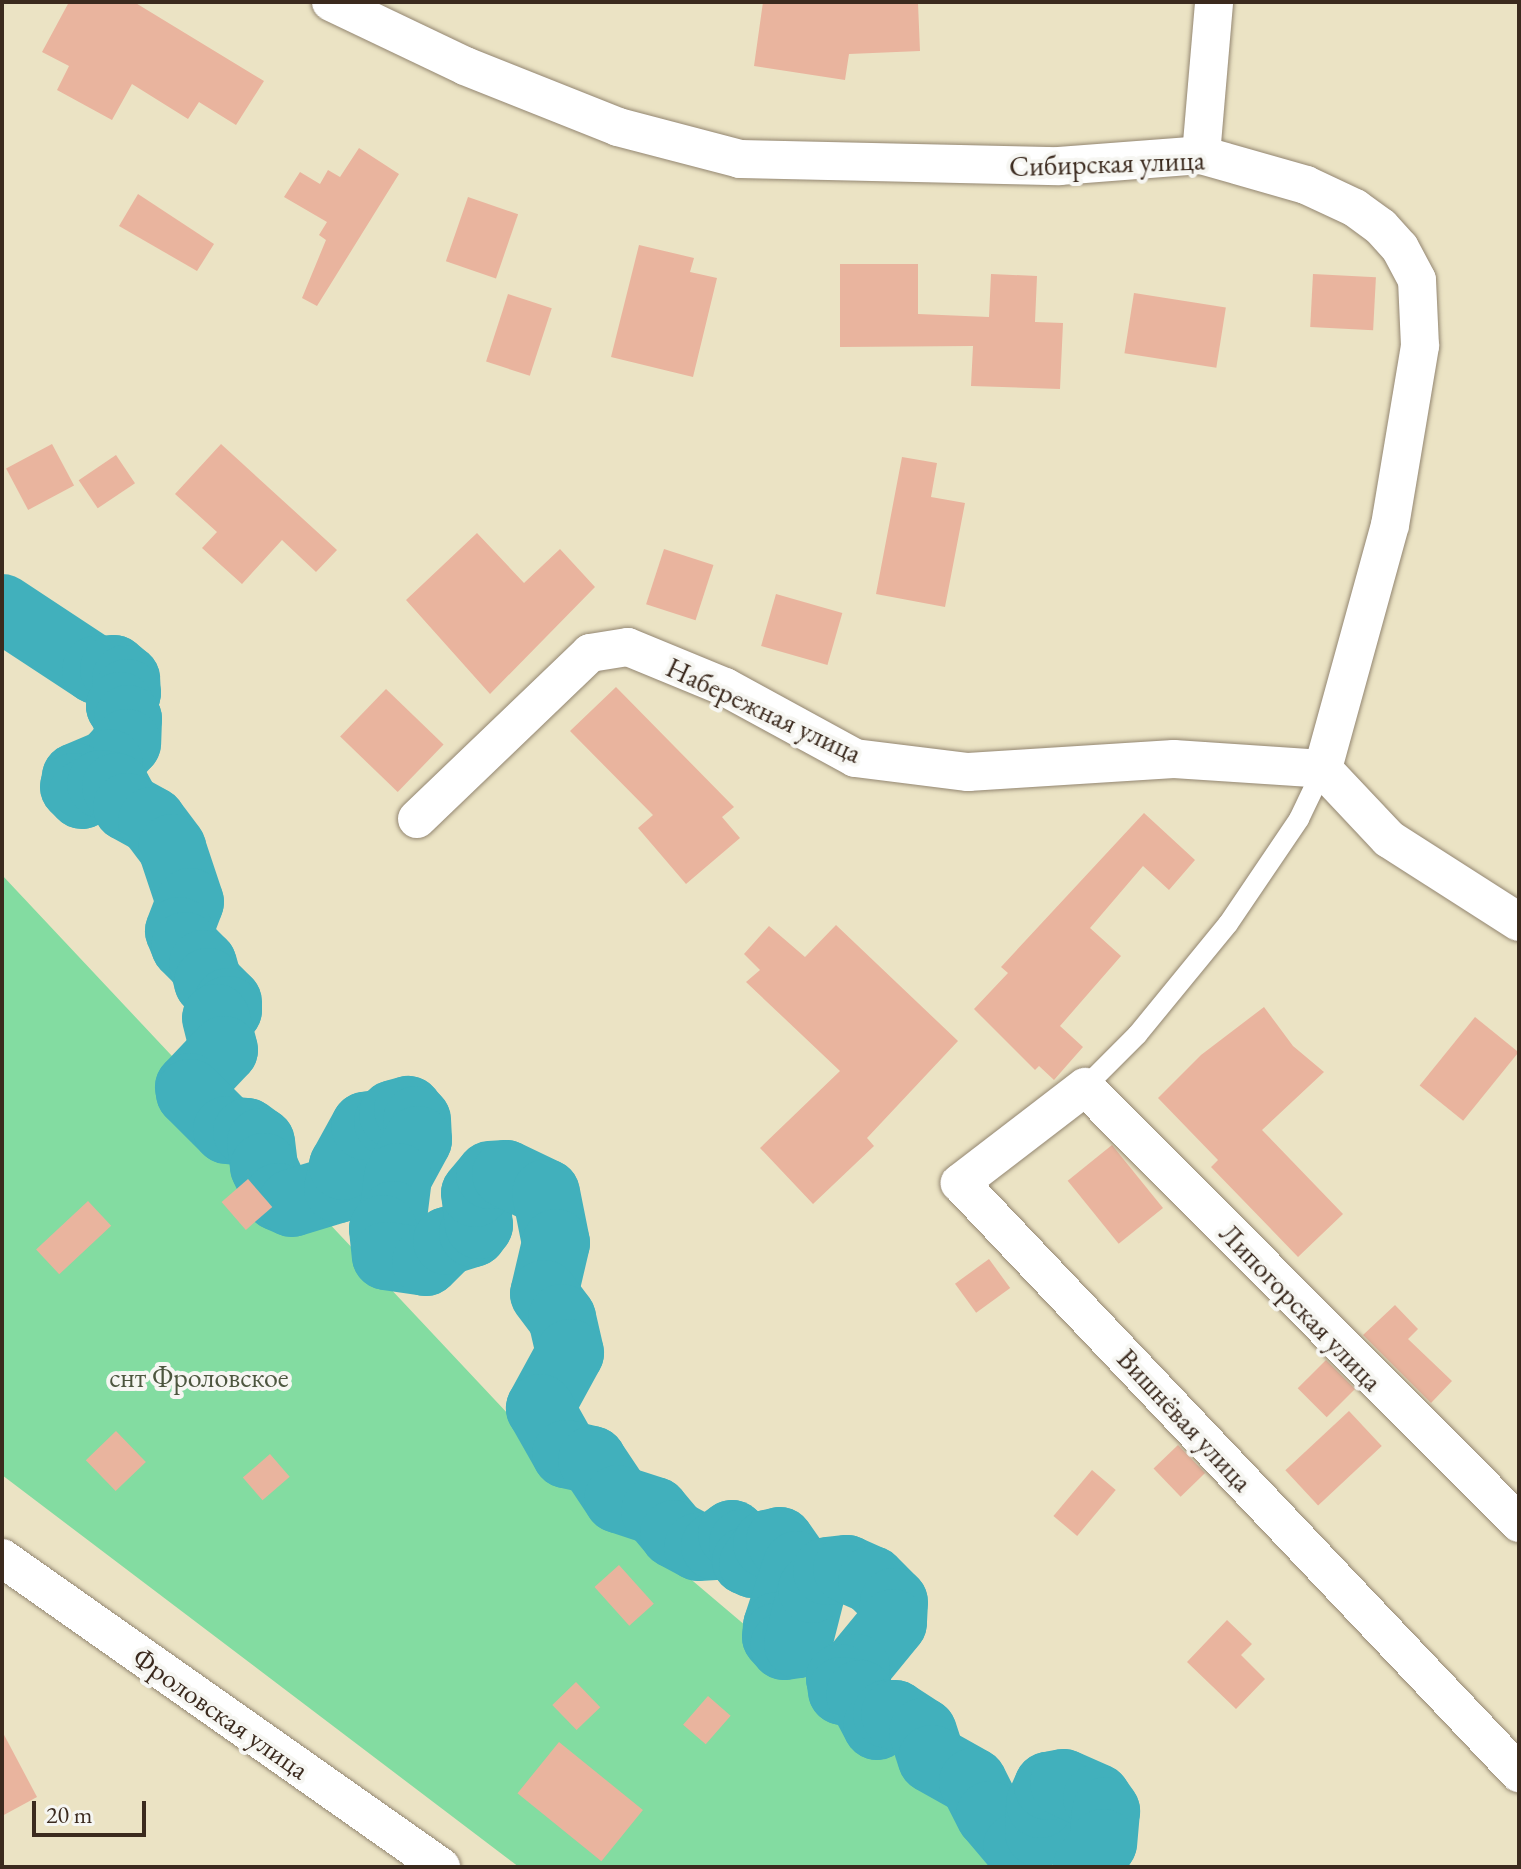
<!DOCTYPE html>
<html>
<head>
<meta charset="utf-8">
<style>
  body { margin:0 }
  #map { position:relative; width:1521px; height:1869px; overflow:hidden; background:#ebe3c4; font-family:"EB Garamond",serif }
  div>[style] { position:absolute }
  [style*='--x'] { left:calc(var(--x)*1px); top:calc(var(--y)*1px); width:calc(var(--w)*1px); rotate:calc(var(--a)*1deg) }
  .green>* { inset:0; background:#83dca1 }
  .river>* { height:68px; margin:-34px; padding:0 34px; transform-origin:34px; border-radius:34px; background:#41b0bc }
  .building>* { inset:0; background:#e9b49e; transform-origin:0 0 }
  .roads { filter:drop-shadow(0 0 2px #938671) drop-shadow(0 0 2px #938671) }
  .lane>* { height:20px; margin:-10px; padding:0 10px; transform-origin:10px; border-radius:10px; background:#fff }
  .street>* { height:38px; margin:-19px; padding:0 19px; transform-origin:19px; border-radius:19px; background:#fff }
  span { translate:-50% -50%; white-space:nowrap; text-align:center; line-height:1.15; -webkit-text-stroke:8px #f6f6f2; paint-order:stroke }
  .street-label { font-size:28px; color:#3b2a1e }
  .park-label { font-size:28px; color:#4d563f }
  .frame { position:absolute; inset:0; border:4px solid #3b2a1e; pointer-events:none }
  .scale { position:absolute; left:32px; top:1801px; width:114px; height:36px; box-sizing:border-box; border:4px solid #3b2a1e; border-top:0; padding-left:10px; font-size:24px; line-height:28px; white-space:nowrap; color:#3b2a1e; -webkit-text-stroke:6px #f6f6f2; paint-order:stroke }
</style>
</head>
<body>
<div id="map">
  <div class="green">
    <div style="clip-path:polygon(2px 875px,556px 1465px,1003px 1844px,1023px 1867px,519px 1867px,2px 1475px)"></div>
  </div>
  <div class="river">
    <div style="--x:2;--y:608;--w:113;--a:33.4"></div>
    <div style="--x:96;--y:670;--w:18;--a:-3"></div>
    <div style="--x:114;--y:669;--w:16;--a:40"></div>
    <div style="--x:126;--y:679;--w:14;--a:86"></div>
    <div style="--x:127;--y:693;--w:15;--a:118"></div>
    <div style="--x:120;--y:706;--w:15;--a:58"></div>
    <div style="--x:128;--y:719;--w:24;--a:92"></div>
    <div style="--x:127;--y:743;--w:27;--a:132"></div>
    <div style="--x:109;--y:763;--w:36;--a:157"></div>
    <div style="--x:76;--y:777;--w:10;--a:101"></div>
    <div style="--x:74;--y:787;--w:11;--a:45"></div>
    <div style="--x:82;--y:795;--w:22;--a:-30"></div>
    <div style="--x:101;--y:784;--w:15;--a:11"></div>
    <div style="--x:116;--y:787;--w:23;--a:61"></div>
    <div style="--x:127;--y:807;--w:29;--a:29"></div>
    <div style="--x:152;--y:821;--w:34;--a:53"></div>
    <div style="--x:172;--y:848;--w:57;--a:71.6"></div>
    <div style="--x:190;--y:902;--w:31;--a:111"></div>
    <div style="--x:179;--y:931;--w:16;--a:68"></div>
    <div style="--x:185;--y:946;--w:25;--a:45"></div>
    <div style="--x:203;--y:964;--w:19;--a:74"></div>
    <div style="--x:208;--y:982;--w:28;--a:45"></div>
    <div style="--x:228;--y:1002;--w:8;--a:90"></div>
    <div style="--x:228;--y:1010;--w:14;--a:146"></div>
    <div style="--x:216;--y:1018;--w:33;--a:76"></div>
    <div style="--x:224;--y:1050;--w:51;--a:133.4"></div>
    <div style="--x:189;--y:1087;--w:6;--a:81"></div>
    <div style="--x:190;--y:1093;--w:52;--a:45"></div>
    <div style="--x:227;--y:1130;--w:20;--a:6"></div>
    <div style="--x:247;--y:1132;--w:17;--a:36"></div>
    <div style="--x:261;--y:1142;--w:25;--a:83"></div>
    <div style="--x:264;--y:1167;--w:33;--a:65"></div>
    <div style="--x:278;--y:1197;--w:15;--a:23"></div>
    <div style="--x:292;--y:1203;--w:48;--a:-16.9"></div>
    <div style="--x:338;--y:1189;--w:24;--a:-78"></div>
    <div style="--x:343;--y:1166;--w:46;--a:-61.2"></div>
    <div style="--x:365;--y:1126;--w:23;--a:-10"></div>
    <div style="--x:388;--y:1122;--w:9;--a:-58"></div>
    <div style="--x:393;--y:1114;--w:16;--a:-15"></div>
    <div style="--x:408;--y:1110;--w:13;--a:48"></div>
    <div style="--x:417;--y:1120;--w:20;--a:87"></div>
    <div style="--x:418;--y:1140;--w:42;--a:118.4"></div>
    <div style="--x:398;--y:1177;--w:38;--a:97"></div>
    <div style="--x:393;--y:1215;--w:17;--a:126"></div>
    <div style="--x:383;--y:1229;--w:27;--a:84"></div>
    <div style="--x:386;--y:1256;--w:40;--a:8.5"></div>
    <div style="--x:426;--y:1262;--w:30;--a:-45"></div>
    <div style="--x:447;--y:1241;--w:27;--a:-17"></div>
    <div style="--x:473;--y:1233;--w:10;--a:-53"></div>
    <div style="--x:479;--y:1225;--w:32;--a:-97"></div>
    <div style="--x:475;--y:1193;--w:23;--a:-50"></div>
    <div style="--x:490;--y:1175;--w:16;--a:-4"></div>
    <div style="--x:506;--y:1174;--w:44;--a:25.4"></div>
    <div style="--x:546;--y:1193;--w:51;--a:78.7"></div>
    <div style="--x:556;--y:1243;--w:52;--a:103.2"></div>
    <div style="--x:544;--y:1294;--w:30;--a:53"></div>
    <div style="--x:562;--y:1318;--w:36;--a:77"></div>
    <div style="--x:570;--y:1353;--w:63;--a:118.6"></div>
    <div style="--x:540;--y:1408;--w:53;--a:60.5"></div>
    <div style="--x:566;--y:1454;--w:27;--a:13"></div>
    <div style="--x:592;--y:1460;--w:47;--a:56.3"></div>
    <div style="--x:618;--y:1499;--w:39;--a:18"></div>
    <div style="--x:655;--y:1511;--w:30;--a:50"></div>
    <div style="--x:674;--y:1534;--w:27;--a:28"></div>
    <div style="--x:698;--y:1547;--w:17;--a:-3"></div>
    <div style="--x:715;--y:1546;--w:21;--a:-35"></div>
    <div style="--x:732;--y:1534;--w:14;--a:39"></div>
    <div style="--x:743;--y:1543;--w:18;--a:81"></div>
    <div style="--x:746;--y:1561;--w:8;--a:23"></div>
    <div style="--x:753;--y:1564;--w:24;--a:-55"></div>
    <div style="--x:767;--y:1544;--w:13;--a:-13"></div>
    <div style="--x:780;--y:1541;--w:29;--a:55"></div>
    <div style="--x:797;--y:1565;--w:64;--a:108.2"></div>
    <div style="--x:777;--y:1626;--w:11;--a:95"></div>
    <div style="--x:776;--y:1637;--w:12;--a:48"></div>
    <div style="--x:784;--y:1646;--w:14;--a:-8"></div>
    <div style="--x:798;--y:1644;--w:57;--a:-75.7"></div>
    <div style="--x:812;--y:1589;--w:23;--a:-50"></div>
    <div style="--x:827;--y:1571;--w:20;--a:-6"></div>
    <div style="--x:847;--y:1569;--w:27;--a:24"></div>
    <div style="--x:872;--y:1580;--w:31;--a:45"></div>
    <div style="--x:894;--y:1602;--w:21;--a:93"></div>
    <div style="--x:893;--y:1623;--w:58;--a:129.4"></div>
    <div style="--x:856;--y:1668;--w:19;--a:148"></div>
    <div style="--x:840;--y:1678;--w:13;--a:81"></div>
    <div style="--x:842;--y:1691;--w:18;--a:9"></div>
    <div style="--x:860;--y:1694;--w:36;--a:62"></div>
    <div style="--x:877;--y:1726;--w:16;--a:-50"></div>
    <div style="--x:887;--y:1714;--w:8;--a:0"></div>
    <div style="--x:895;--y:1714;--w:33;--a:33"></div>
    <div style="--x:923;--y:1732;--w:28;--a:72"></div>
    <div style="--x:932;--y:1759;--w:47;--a:29.3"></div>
    <div style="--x:973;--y:1782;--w:37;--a:63"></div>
    <div style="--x:990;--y:1815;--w:42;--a:49.8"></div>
    <div style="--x:1017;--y:1847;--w:26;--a:-32"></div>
    <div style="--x:1039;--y:1833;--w:29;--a:-88"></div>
    <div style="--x:1040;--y:1804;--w:20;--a:-66"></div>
    <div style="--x:1048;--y:1786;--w:16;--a:-11"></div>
    <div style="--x:1064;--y:1783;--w:36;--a:24"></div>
    <div style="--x:1097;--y:1798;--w:16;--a:55"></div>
    <div style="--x:1106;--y:1811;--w:32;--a:95"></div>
    <div style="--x:1103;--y:1843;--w:29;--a:124"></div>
  </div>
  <div class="building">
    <div style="clip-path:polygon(69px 2px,134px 2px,264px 81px,236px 125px,199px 102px,188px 119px,132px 84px,112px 120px,57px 90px,69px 66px,42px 52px)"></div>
    <div style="clip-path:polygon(763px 2px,918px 3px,920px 51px,849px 54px,845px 80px,754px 66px)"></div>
    <div style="clip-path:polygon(359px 148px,399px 174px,317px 306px,302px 298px,326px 240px,319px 235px,327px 222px,284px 197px,300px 172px,320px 184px,328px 170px,340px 177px)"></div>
    <div style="clip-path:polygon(138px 194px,214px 244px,197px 271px,119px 226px)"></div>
    <div style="left:468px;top:197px;width:53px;height:68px;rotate:19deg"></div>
    <div style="clip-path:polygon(639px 245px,694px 258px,690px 272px,717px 278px,693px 377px,611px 357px)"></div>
    <div style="clip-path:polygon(840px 264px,918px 264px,918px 314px,989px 317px,991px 274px,1037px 276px,1035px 322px,1063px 323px,1060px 389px,971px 386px,973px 346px,840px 347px)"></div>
    <div style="left:1313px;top:274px;width:63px;height:53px;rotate:3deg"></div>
    <div style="left:1134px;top:293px;width:93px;height:61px;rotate:9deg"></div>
    <div style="left:508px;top:294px;width:46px;height:71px;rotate:18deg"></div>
    <div style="left:52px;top:444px;width:47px;height:52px;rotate:62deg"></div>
    <div style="clip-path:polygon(221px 444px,337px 550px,316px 572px,282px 540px,242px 584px,202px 548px,217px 532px,175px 494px)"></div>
    <div style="left:116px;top:455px;width:34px;height:45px;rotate:56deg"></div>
    <div style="clip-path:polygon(902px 457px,937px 463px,931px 497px,965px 503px,945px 607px,876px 594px)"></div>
    <div style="clip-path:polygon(477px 533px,524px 583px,560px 549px,595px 587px,490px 694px,406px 600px)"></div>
    <div style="left:664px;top:549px;width:52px;height:58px;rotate:18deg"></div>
    <div style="left:776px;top:594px;width:69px;height:54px;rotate:16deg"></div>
    <div style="clip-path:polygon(616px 687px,734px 807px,722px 817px,740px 838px,686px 884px,638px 828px,653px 815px,570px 731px)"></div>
    <div style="left:386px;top:689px;width:80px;height:66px;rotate:44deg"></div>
    <div style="clip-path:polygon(1144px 813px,1195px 860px,1169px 890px,1143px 866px,1090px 928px,1121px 956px,1060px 1026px,1083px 1047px,1054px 1080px,1039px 1066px,1035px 1070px,974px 1009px,1008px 973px,1001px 967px)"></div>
    <div style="clip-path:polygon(836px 925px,958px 1041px,867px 1138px,874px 1146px,813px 1204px,760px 1148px,840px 1071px,746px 982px,760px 970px,744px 954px,769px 926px,805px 957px)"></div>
    <div style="clip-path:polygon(1264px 1007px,1293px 1046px,1324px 1072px,1262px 1130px,1343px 1214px,1298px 1257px,1211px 1167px,1218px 1160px,1158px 1098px,1201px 1055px)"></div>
    <div style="left:1475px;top:1017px;width:56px;height:88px;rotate:39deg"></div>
    <div style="left:1112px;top:1145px;width:81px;height:57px;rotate:51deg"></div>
    <div style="left:248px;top:1179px;width:37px;height:35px;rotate:49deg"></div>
    <div style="left:88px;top:1201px;width:34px;height:71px;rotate:47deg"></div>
    <div style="left:989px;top:1259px;width:36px;height:42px;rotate:54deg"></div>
    <div style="clip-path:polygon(1395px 1305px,1418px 1329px,1408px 1339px,1452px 1381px,1431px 1403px,1363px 1335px)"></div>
    <div style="left:1326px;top:1360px;width:41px;height:40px;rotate:45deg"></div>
    <div style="left:1349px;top:1411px;width:48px;height:87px;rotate:47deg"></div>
    <div style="left:116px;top:1431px;width:43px;height:42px;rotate:46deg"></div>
    <div style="left:1178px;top:1445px;width:39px;height:34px;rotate:46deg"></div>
    <div style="left:270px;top:1454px;width:30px;height:36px;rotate:49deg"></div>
    <div style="left:1092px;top:1470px;width:31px;height:60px;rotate:40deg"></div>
    <div style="left:619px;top:1565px;width:52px;height:33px;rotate:48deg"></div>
    <div style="clip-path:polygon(1227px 1620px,1252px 1644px,1241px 1655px,1265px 1679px,1236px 1709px,1187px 1662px)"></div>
    <div style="left:576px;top:1682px;width:35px;height:33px;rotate:46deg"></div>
    <div style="left:708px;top:1696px;width:30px;height:38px;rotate:41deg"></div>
    <div style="clip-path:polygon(2px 1731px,37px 1797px,2px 1816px)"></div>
    <div style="left:559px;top:1742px;width:108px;height:66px;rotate:39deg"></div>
  </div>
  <div class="roads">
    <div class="lane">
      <div style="--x:1085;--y:1087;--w:74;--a:-45"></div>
      <div style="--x:1137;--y:1035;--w:144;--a:-50.7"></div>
      <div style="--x:1228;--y:924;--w:127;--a:-55.9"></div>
      <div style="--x:1299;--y:819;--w:55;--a:-64.4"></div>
    </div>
    <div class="street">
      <div style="--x:331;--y:2;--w:148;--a:25.5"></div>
      <div style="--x:465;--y:66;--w:165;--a:21.7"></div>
      <div style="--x:618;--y:127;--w:126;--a:14.7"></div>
      <div style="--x:740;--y:159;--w:319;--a:1.3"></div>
      <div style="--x:1059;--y:166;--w:142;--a:-4.4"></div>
      <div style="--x:1201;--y:155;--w:109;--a:15.9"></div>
      <div style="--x:1306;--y:185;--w:54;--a:25.1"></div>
      <div style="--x:1355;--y:208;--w:32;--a:36"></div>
      <div style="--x:1381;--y:227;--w:28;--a:48"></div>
      <div style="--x:1400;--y:248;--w:36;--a:62"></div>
      <div style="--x:1417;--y:280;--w:66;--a:87.4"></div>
      <div style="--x:1420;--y:346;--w:181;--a:99.5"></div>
      <div style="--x:1390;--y:525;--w:253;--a:105.4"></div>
      <div style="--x:1201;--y:155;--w:154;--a:-85.1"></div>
      <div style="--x:1323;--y:769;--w:96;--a:46.7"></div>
      <div style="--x:1389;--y:839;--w:154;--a:32.6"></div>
      <div style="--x:417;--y:819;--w:240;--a:-43.8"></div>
      <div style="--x:590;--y:653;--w:38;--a:-9"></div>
      <div style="--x:628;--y:647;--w:105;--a:22.4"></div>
      <div style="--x:725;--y:687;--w:148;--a:28.6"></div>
      <div style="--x:855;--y:758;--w:114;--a:7.1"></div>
      <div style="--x:968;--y:772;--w:206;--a:-3.6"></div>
      <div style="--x:1174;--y:759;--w:149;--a:3.8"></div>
      <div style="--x:1519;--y:1523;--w:615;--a:-134.87"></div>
      <div style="--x:1085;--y:1087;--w:158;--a:142.5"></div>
      <div style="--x:960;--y:1183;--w:813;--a:46.55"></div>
      <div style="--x:2;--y:1558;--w:537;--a:35.14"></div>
    </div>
  </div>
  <div class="street-label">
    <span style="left:1107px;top:163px;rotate:-2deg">Сибирская улица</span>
    <span style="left:764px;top:710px;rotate:25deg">Набережная улица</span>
    <span style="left:1301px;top:1307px;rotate:46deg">Липогорская улица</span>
    <span style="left:1185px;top:1420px;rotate:47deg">Вишнёвая улица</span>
    <span style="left:221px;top:1713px;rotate:35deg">Фроловская улица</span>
  </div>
  <div class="park-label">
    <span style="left:199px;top:1377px">снт Фроловское</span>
  </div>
  <div class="frame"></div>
  <div class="scale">20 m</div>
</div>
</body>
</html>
